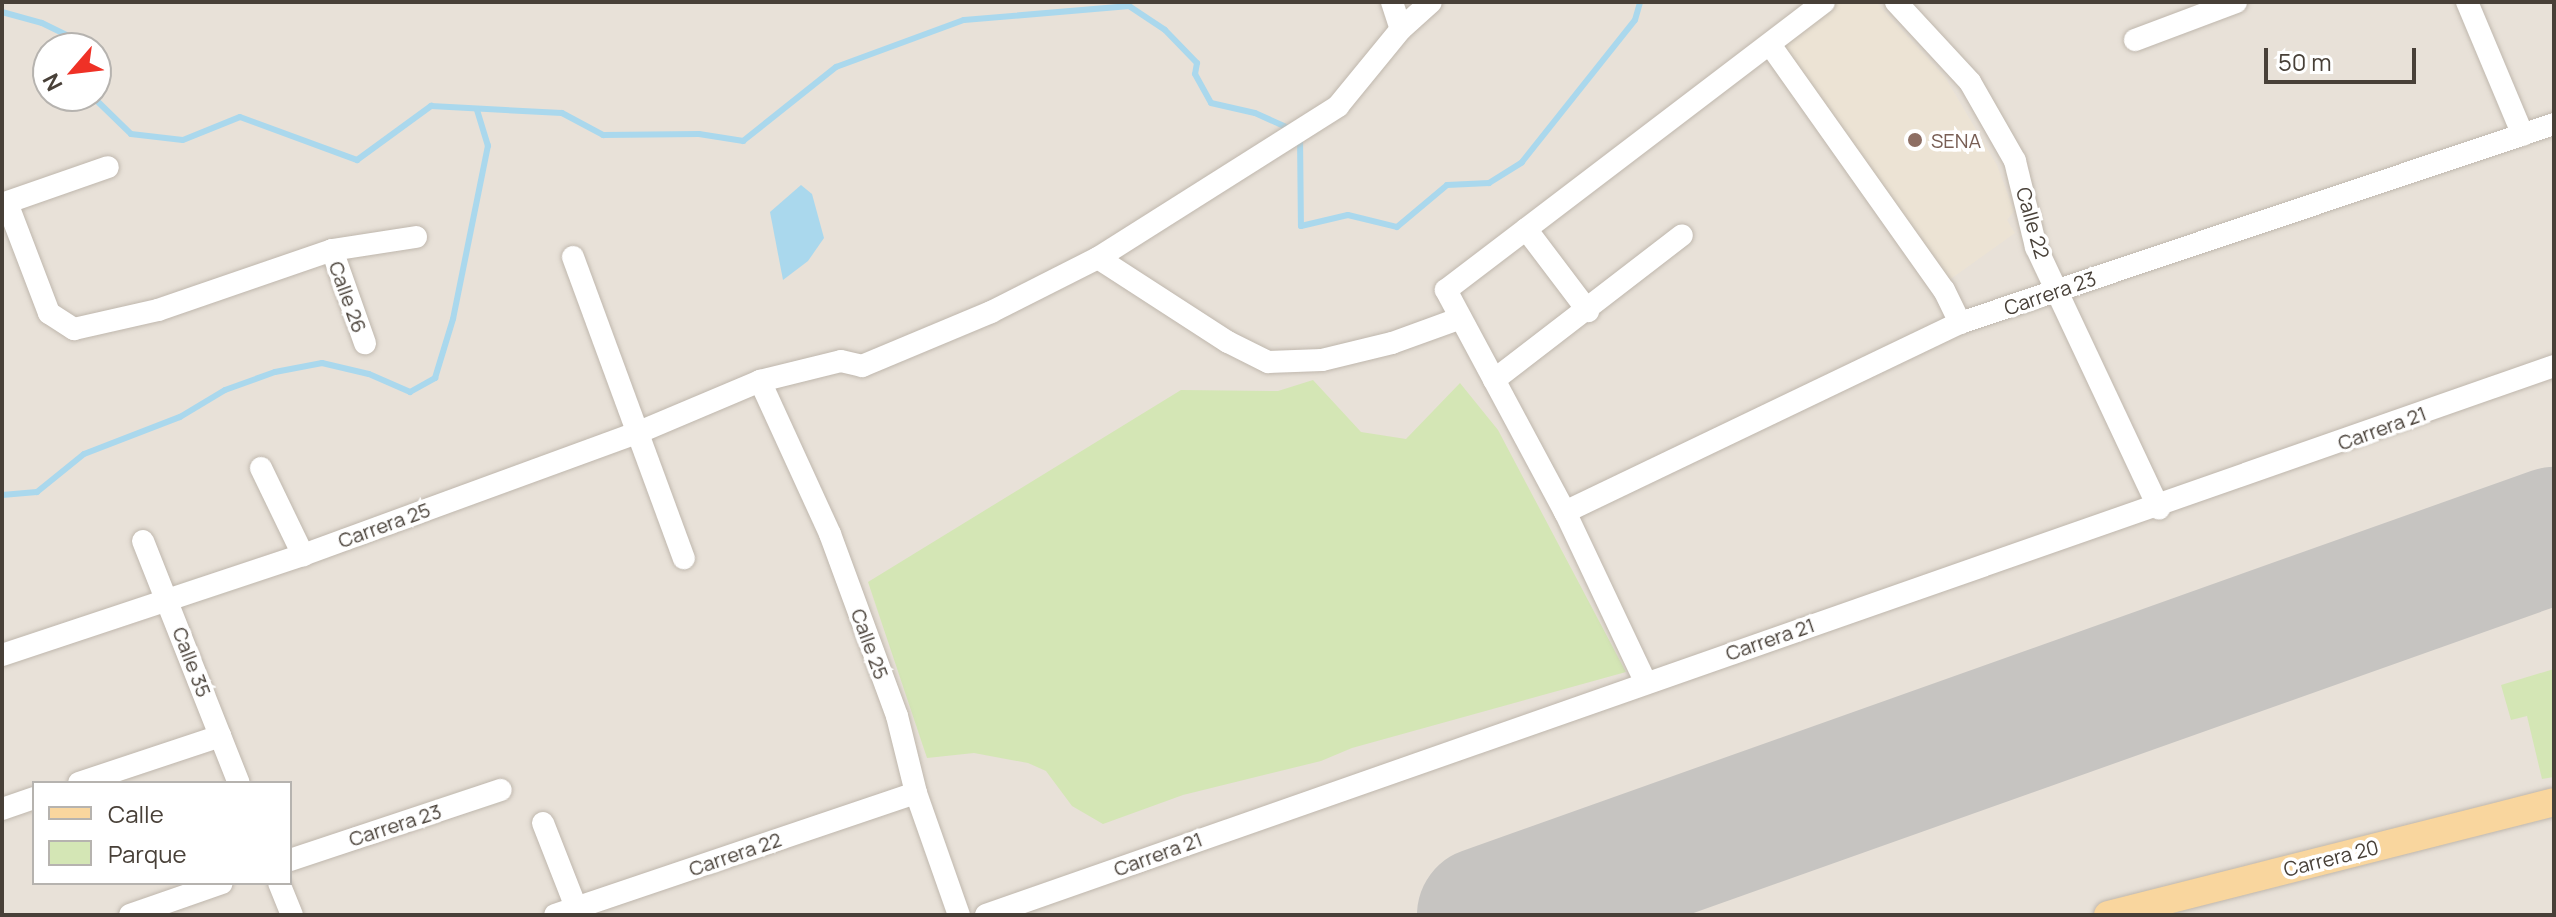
<!DOCTYPE html>
<html>
<head>
<meta charset="utf-8">
<style>
  body { margin:0 }
  #map { position:relative; width:2556px; height:917px; overflow:hidden; background:#f4f0ea; font-family:Manrope,sans-serif }
  div>[style] { position:absolute }
  [style*='--x'] { left:calc(var(--x)*1px); top:calc(var(--y)*1px); width:calc(var(--w)*1px); rotate:calc(var(--a)*1deg) }
  .residential>* { inset:0; background:#e8e1d8 }
  .education>* { inset:0; background:#ece3d4 }
  .green>* { inset:0; background:#d4e6b5 }
  .water>* { inset:0; background:#aad8ed }
  .stream>* { height:6px; margin:-3px; padding:0 3px; transform-origin:3px; border-radius:3px; background:#aad8ed }
  .runway>* { height:136px; margin:-68px; padding:0 68px; transform-origin:68px; border-radius:68px; background:#c6c4c1 }
  .roads { filter:drop-shadow(0 0 2px #bfb7ad) drop-shadow(0 0 2px #bfb7ad) }
  .minor>* { height:22px; margin:-11px; padding:0 11px; transform-origin:11px; border-radius:11px; background:#fff }
  .major>* { height:28px; margin:-14px; padding:0 14px; transform-origin:14px; border-radius:14px; background:#f9d69e }
  .dots>* { width:22px; height:22px; translate:-50% -50%; box-sizing:border-box; border:4px solid #fff; border-radius:50% }
  span { translate:-50% -50%; white-space:nowrap; text-align:center; line-height:1.15; -webkit-text-stroke:7px #fff; paint-order:stroke }
  .education-label { font-size:20px; color:#785e54 }
  .left { translate:0 -50%; text-align:left }
  .street-label { font-size:20px; color:#484038 }
  .frame { position:absolute; inset:0; border:4px solid #484038; pointer-events:none }
  .legend { position:absolute; left:32px; top:781px; width:260px; height:104px; box-sizing:border-box; background:#fff; border:2px solid #b6b3af; margin:0; padding:10px 14px; list-style:none; font-size:24px; color:#484038 }
  .legend li { display:flex; align-items:center; gap:16px; height:40px }
  .legend b { width:40px; border:2px solid #b6b3af }
  .north { position:absolute; left:32px; top:32px; width:80px; height:80px; box-sizing:border-box; background:#fff; border:2px solid #b6b3af; border-radius:50%; rotate:242deg; font-size:22px; font-weight:700; line-height:32px; text-align:center; color:#484038 }
  .north::after { content:''; display:block; margin:auto; width:28px; height:36px; background:#ef3126; clip-path:polygon(50% 0,100% 100%,50% 72%,0 100%) }
  .scale { position:absolute; left:2264px; top:48px; width:152px; height:36px; box-sizing:border-box; border:4px solid #484038; border-top:0; padding-left:10px; font-size:24px; line-height:28px; white-space:nowrap; color:#484038; -webkit-text-stroke:6px #fff; paint-order:stroke }
</style>
</head>
<body>
<div id="map">
  <div class="residential">
    <div style="clip-path:polygon(evenodd,2px 2px,2554px 2px,2554px 915px,2px 915px,2px 2px,48px 48px,96px 48px,96px 96px,48px 96px,48px 48px,2px 2px,34px 783px,290px 783px,290px 883px,34px 883px,34px 783px)"></div>
  </div>
  <div class="education">
    <div style="clip-path:polygon(1835px 2px,1876px 2px,1945px 77px,1997px 165px,2014px 211px,2007px 220px,2015px 233px,1945px 283px,1784px 50px,1786px 35px)"></div>
  </div>
  <div class="green">
    <div style="clip-path:polygon(1313px 380px,1361px 432px,1406px 439px,1460px 383px,1498px 430px,1626px 672px,1352px 748px,1321px 761px,1183px 795px,1103px 824px,1072px 806px,1046px 771px,1028px 763px,974px 753px,927px 758px,868px 582px,1181px 390px,1278px 391px)"></div>
    <div style="clip-path:polygon(2554px 669px,2554px 777px,2542px 779px,2527px 716px,2511px 720px,2501px 685px)"></div>
  </div>
  <div class="water">
    <div style="clip-path:polygon(801px 185px,812px 194px,824px 238px,808px 261px,783px 280px,770px 212px)"></div>
  </div>
  <div class="stream">
    <div style="--x:2;--y:12;--w:41;--a:15.4"></div>
    <div style="--x:42;--y:23;--w:43;--a:26"></div>
    <div style="--x:81;--y:42;--w:6;--a:81"></div>
    <div style="--x:92;--y:96;--w:54;--a:44.3"></div>
    <div style="--x:131;--y:134;--w:52;--a:6.6"></div>
    <div style="--x:183;--y:140;--w:61;--a:-22"></div>
    <div style="--x:240;--y:117;--w:125;--a:20.2"></div>
    <div style="--x:357;--y:160;--w:92;--a:-36.1"></div>
    <div style="--x:431;--y:106;--w:131;--a:3.1"></div>
    <div style="--x:562;--y:113;--w:47;--a:28.2"></div>
    <div style="--x:603;--y:135;--w:96;--a:-0.6"></div>
    <div style="--x:699;--y:134;--w:45;--a:9"></div>
    <div style="--x:743;--y:141;--w:119;--a:-38.5"></div>
    <div style="--x:836;--y:67;--w:136;--a:-20.2"></div>
    <div style="--x:964;--y:20;--w:166;--a:-4.8"></div>
    <div style="--x:1129;--y:6;--w:43;--a:33.7"></div>
    <div style="--x:1165;--y:30;--w:46;--a:45.9"></div>
    <div style="--x:1197;--y:63;--w:11;--a:100"></div>
    <div style="--x:1195;--y:74;--w:33;--a:61"></div>
    <div style="--x:1211;--y:103;--w:45;--a:12.8"></div>
    <div style="--x:1255;--y:113;--w:42;--a:24.1"></div>
    <div style="--x:1300;--y:136;--w:90;--a:89.4"></div>
    <div style="--x:1301;--y:226;--w:48;--a:-13.2"></div>
    <div style="--x:1348;--y:215;--w:50;--a:13.8"></div>
    <div style="--x:1397;--y:227;--w:65;--a:-40"></div>
    <div style="--x:1447;--y:185;--w:42;--a:-2.7"></div>
    <div style="--x:1489;--y:183;--w:39;--a:-32"></div>
    <div style="--x:1522;--y:162;--w:181;--a:-51.5"></div>
    <div style="--x:1635;--y:20;--w:19;--a:-74"></div>
    <div style="--x:2;--y:495;--w:35;--a:-5"></div>
    <div style="--x:37;--y:492;--w:60;--a:-39"></div>
    <div style="--x:84;--y:454;--w:103;--a:-21.1"></div>
    <div style="--x:180;--y:417;--w:52;--a:-31"></div>
    <div style="--x:225;--y:390;--w:53;--a:-19.8"></div>
    <div style="--x:275;--y:372;--w:48;--a:-10.8"></div>
    <div style="--x:322;--y:363;--w:48;--a:13.2"></div>
    <div style="--x:369;--y:374;--w:45;--a:23.7"></div>
    <div style="--x:410;--y:392;--w:29;--a:-29"></div>
    <div style="--x:435;--y:378;--w:62;--a:-73"></div>
    <div style="--x:453;--y:319;--w:177;--a:-78.6"></div>
    <div style="--x:488;--y:146;--w:38;--a:-107"></div>
  </div>
  <div class="runway">
    <div style="--x:1485;--y:915;--w:1135;--a:-19.57"></div>
  </div>
  <div class="roads">
    <div class="minor">
      <div style="--x:1392;--y:2;--w:28;--a:72"></div>
      <div style="--x:1896;--y:2;--w:109;--a:47.2"></div>
      <div style="--x:1970;--y:82;--w:91;--a:60.3"></div>
      <div style="--x:2015;--y:161;--w:89;--a:76.3"></div>
      <div style="--x:2036;--y:247;--w:289;--a:64.8"></div>
      <div style="--x:2467;--y:2;--w:144;--a:67.2"></div>
      <div style="--x:2135;--y:40;--w:108;--a:-20.6"></div>
      <div style="--x:1771;--y:46;--w:299;--a:54.7"></div>
      <div style="--x:1944;--y:290;--w:37;--a:64"></div>
      <div style="--x:7;--y:203;--w:118;--a:69.1"></div>
      <div style="--x:49;--y:313;--w:30;--a:33"></div>
      <div style="--x:74;--y:329;--w:86;--a:-12.7"></div>
      <div style="--x:158;--y:310;--w:184;--a:-19"></div>
      <div style="--x:332;--y:250;--w:85;--a:-8.8"></div>
      <div style="--x:2;--y:204;--w:112;--a:-19.2"></div>
      <div style="--x:1526;--y:229;--w:103;--a:52.9"></div>
      <div style="--x:332;--y:250;--w:99;--a:70.5"></div>
      <div style="--x:573;--y:257;--w:321;--a:69.8"></div>
      <div style="--x:1098;--y:258;--w:155;--a:32.9"></div>
      <div style="--x:1228;--y:342;--w:45;--a:26.6"></div>
      <div style="--x:1268;--y:362;--w:54;--a:-2.1"></div>
      <div style="--x:1322;--y:360;--w:72;--a:-13.7"></div>
      <div style="--x:1392;--y:343;--w:73;--a:-19.9"></div>
      <div style="--x:1494;--y:380;--w:237;--a:-37.6"></div>
      <div style="--x:760;--y:381;--w:168;--a:65.4"></div>
      <div style="--x:830;--y:534;--w:194;--a:69.8"></div>
      <div style="--x:897;--y:716;--w:79;--a:76.1"></div>
      <div style="--x:916;--y:793;--w:129;--a:70.6"></div>
      <div style="--x:261;--y:468;--w:97;--a:64.2"></div>
      <div style="--x:1565;--y:512;--w:438;--a:-25.6"></div>
      <div style="--x:1960;--y:323;--w:626;--a:-18.52"></div>
      <div style="--x:143;--y:541;--w:260;--a:68.4"></div>
      <div style="--x:2;--y:655;--w:317;--a:-18.4"></div>
      <div style="--x:303;--y:555;--w:356;--a:-20.1"></div>
      <div style="--x:637;--y:433;--w:134;--a:-22.9"></div>
      <div style="--x:760;--y:381;--w:83;--a:-13.9"></div>
      <div style="--x:841;--y:361;--w:22;--a:13"></div>
      <div style="--x:862;--y:366;--w:140;--a:-22.7"></div>
      <div style="--x:991;--y:312;--w:120;--a:-26.8"></div>
      <div style="--x:1098;--y:258;--w:284;--a:-32.3"></div>
      <div style="--x:1338;--y:106;--w:99;--a:-50.7"></div>
      <div style="--x:1401;--y:29;--w:40;--a:-42"></div>
      <div style="--x:1645;--y:681;--w:187;--a:-115.3"></div>
      <div style="--x:1565;--y:512;--w:252;--a:-118.2"></div>
      <div style="--x:1446;--y:290;--w:475;--a:-37.3"></div>
      <div style="--x:79;--y:783;--w:149;--a:-18.4"></div>
      <div style="--x:2;--y:809;--w:34;--a:-19"></div>
      <div style="--x:543;--y:823;--w:99;--a:68.6"></div>
      <div style="--x:290;--y:860;--w:222;--a:-18.4"></div>
      <div style="--x:279;--y:883;--w:35;--a:68"></div>
      <div style="--x:130;--y:915;--w:97;--a:-19.2"></div>
      <div style="--x:555;--y:915;--w:381;--a:-18.7"></div>
      <div style="--x:986;--y:915;--w:1661;--a:-19.3"></div>
    </div>
    <div class="major">
      <div style="--x:2108;--y:915;--w:460;--a:-14.2"></div>
    </div>
  </div>
  <div class="dots">
    <div style="left:1915px;top:140px;background:#8d6e63"></div>
  </div>
  <div class="education-label">
    <span class="left" style="left:1931px;top:140px">SENA</span>
  </div>
  <div class="street-label">
    <span style="left:2033px;top:223px;rotate:74deg">Calle 22</span>
    <span style="left:2050px;top:293px;rotate:-19deg">Carrera 23</span>
    <span style="left:348px;top:297px;rotate:70deg">Calle 26</span>
    <span style="left:2382px;top:428px;rotate:-20deg">Carrera 21</span>
    <span style="left:384px;top:525px;rotate:-20deg">Carrera 25</span>
    <span style="left:1770px;top:639px;rotate:-19deg">Carrera 21</span>
    <span style="left:870px;top:644px;rotate:70deg">Calle 25</span>
    <span style="left:192px;top:662px;rotate:69deg">Calle 35</span>
    <span style="left:395px;top:825px;rotate:-18deg">Carrera 23</span>
    <span style="left:735px;top:854px;rotate:-19deg">Carrera 22</span>
    <span style="left:1158px;top:854px;rotate:-20deg">Carrera 21</span>
    <span style="left:2331px;top:858px;rotate:-14deg">Carrera 20</span>
  </div>
  <div class="frame"></div>
  <ul class="legend">
  <li><b style="height:10px;background:#f9d69e"></b>Calle</li>
  <li><b style="height:22px;background:#d4e6b5"></b>Parque</li>
  </ul>
  <div class="north">N</div>
  <div class="scale">50 m</div>
</div>
</body>
</html>
